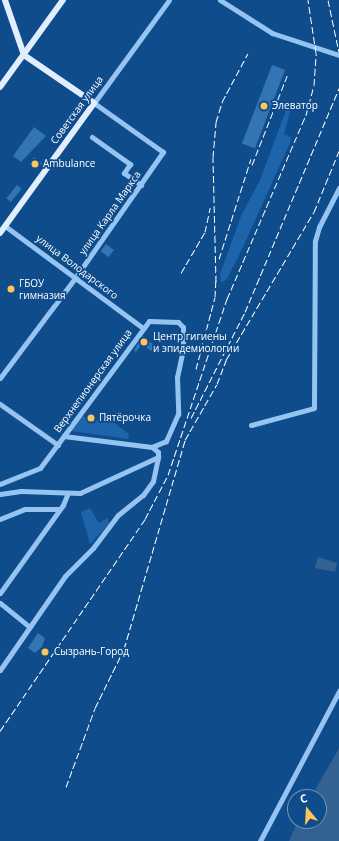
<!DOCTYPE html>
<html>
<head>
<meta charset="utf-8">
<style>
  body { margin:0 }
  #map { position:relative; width:339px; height:841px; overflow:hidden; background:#0f4c8c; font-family:"Open Sans",sans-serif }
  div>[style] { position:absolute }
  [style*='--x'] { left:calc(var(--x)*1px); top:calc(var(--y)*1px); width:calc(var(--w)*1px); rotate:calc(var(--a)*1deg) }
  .green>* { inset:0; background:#1d64aa }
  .water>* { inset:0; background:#336191 }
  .building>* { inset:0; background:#3374b4; transform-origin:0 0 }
  .minor>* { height:5px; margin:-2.5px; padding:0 2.5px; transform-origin:2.5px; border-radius:2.5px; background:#95c4f3 }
  .major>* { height:6px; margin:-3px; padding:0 3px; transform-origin:3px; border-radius:3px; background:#e1eeff }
  .rail>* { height:1px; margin-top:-0.5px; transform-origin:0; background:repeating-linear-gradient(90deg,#fff 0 7px,transparent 0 10px) }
  .dots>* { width:11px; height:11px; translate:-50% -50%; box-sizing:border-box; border:2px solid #0f4c8c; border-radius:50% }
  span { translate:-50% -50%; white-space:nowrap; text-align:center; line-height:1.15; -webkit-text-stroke:3.5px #0f4c8c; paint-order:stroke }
  .poi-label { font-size:10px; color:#fff }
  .left { translate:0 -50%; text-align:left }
  .street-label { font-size:10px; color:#fff }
  .north { position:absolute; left:287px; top:789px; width:40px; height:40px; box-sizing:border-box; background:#0f4c8c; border:1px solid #6f94ba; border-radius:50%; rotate:342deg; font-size:11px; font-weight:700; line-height:16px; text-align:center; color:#fff }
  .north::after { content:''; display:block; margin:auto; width:14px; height:18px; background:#ffc657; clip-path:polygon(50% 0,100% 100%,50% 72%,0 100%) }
</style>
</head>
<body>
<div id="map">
  <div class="green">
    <div style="clip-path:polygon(293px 101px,284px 134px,291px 137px,290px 143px,243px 247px,227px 279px,221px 283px,220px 274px,241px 216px,260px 180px,289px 102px)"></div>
    <div style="clip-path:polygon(102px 414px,129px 434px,128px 439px,71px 431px,82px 415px,94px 424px)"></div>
    <div style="clip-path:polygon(90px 508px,99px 523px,108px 518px,109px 524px,90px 544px,81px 512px)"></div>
  </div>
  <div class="water">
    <div style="clip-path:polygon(318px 557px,337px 563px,335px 572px,315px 568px)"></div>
    <div style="clip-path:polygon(339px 748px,339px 841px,289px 841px,298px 821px,319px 821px,319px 797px,311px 797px)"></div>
  </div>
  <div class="building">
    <div style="left:272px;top:65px;width:14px;height:84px;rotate:21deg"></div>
    <div style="clip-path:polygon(34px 127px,46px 136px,21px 162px,13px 156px)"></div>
    <div style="left:34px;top:157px;width:10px;height:9px;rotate:37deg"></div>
    <div style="left:17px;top:185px;width:6px;height:17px;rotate:39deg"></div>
    <div style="left:106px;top:244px;width:10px;height:9px;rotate:37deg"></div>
    <div style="clip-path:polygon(143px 336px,155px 346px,151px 351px,142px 344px,136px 352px,134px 350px)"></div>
    <div style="clip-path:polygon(38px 633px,45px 638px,42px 647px,35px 653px,28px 648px)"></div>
  </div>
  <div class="minor">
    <div style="--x:220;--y:0;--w:62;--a:32.4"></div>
    <div style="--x:272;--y:33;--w:71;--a:18.2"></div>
    <div style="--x:92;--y:137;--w:47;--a:35.4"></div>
    <div style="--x:130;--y:164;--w:11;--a:124"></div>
    <div style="--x:124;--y:173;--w:21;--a:35"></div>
    <div style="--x:5;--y:226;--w:172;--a:36.5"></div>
    <div style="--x:0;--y:378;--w:125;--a:-53.1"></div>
    <div style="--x:75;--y:278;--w:154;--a:-55.1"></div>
    <div style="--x:163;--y:152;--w:85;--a:-144.6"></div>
    <div style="--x:94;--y:103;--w:127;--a:-53.9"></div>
    <div style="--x:0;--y:404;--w:71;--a:35.3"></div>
    <div style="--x:251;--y:425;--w:65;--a:-15.1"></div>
    <div style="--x:314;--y:408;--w:167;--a:-89.7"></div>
    <div style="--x:315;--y:241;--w:15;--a:-74"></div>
    <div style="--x:319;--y:227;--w:44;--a:-62.9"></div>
    <div style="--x:0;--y:484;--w:43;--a:-21.8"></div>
    <div style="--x:40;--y:468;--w:183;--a:-53.4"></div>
    <div style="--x:149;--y:321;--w:29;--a:2"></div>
    <div style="--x:178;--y:322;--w:7;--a:45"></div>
    <div style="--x:183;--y:327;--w:22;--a:90"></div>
    <div style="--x:183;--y:349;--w:29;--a:102"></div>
    <div style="--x:177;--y:377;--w:37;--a:88"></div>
    <div style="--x:178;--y:414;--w:30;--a:114"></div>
    <div style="--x:166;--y:441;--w:15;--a:157"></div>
    <div style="--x:0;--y:494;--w:21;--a:-8"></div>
    <div style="--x:21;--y:491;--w:59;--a:1.9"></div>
    <div style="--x:80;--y:493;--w:86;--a:-24.8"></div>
    <div style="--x:158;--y:457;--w:5;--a:-90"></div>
    <div style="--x:158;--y:452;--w:8;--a:-140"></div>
    <div style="--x:152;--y:447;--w:89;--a:-172.9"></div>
    <div style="--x:0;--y:519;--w:27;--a:-22"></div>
    <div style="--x:25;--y:509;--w:34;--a:0"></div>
    <div style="--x:0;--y:593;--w:108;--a:-54.4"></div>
    <div style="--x:63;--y:505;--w:11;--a:-68"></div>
    <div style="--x:0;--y:603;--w:38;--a:39"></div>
    <div style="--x:0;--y:670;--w:114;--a:-55.3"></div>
    <div style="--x:65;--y:576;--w:40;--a:-45"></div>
    <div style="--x:93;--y:548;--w:41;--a:-52.9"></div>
    <div style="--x:118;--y:515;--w:32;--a:-39"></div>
    <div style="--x:143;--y:495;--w:17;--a:-54"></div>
    <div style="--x:153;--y:481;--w:25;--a:-78"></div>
    <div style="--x:260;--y:841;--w:170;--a:-62.2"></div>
  </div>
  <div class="major">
    <div style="--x:0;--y:87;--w:107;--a:-54.1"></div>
    <div style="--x:0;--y:233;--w:160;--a:-54.1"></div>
    <div style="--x:94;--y:103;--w:85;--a:-145.6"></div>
    <div style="--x:24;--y:55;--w:58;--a:-109.1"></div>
  </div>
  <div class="rail">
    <div style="--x:328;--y:0;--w:53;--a:78.1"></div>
    <div style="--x:252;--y:165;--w:96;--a:-68.5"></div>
    <div style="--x:219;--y:259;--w:105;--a:-72.3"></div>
    <div style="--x:181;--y:273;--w:48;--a:-59.7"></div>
    <div style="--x:205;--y:232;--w:25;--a:-78"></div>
    <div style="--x:216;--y:282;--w:125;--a:-91.4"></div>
    <div style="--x:213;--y:157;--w:35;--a:-85"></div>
    <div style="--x:216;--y:122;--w:21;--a:-73"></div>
    <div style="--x:222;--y:102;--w:55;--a:-62"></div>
    <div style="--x:196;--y:369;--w:74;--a:-75.2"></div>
    <div style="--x:215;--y:297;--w:20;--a:-87"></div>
    <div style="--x:191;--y:418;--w:119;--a:-63"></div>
    <div style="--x:245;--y:312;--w:243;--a:-67.2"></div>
    <div style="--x:0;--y:731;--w:257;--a:-55.6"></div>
    <div style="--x:145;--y:519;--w:50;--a:-62.4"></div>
    <div style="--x:168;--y:475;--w:186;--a:-71.5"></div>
    <div style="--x:227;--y:299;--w:200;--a:-66.8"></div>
    <div style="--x:306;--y:115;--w:31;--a:-75"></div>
    <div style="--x:314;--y:85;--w:32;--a:-86"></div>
    <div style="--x:316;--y:53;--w:54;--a:-98.6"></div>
    <div style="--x:66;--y:787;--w:84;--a:-69.8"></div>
    <div style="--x:95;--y:708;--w:66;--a:-63.8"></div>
    <div style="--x:124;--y:649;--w:218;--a:-73.7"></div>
    <div style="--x:185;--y:440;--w:64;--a:-60.3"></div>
    <div style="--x:217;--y:384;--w:26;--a:-69"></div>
    <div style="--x:226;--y:360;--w:172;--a:-59.3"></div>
    <div style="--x:314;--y:212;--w:66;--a:-67.7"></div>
  </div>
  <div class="dots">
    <div style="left:264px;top:106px;background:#ffc657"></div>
    <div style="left:35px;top:164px;background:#ffc657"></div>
    <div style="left:11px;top:289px;background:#ffc657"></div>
    <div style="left:144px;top:342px;background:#ffc657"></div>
    <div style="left:91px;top:418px;background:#ffc657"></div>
    <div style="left:45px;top:652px;background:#ffc657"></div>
  </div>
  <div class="poi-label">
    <span class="left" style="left:272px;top:106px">Элеватор</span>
    <span class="left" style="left:43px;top:164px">Ambulance</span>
    <span class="left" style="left:19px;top:289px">ГБОУ<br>гимназия</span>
    <span class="left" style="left:153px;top:342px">Центр гигиены<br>и эпидемиологии</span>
    <span class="left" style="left:99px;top:418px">Пятёрочка</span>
    <span class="left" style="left:54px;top:652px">Сызрань-Город</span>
  </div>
  <div class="street-label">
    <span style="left:77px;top:110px;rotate:-54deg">Советская улица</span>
    <span style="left:110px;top:213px;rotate:-55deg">улица Карла Маркса</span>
    <span style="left:77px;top:267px;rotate:37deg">улица Володарского</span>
    <span style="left:93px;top:381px;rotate:-54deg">Верхнепионерская улица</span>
  </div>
  <div class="north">С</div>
</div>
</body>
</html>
